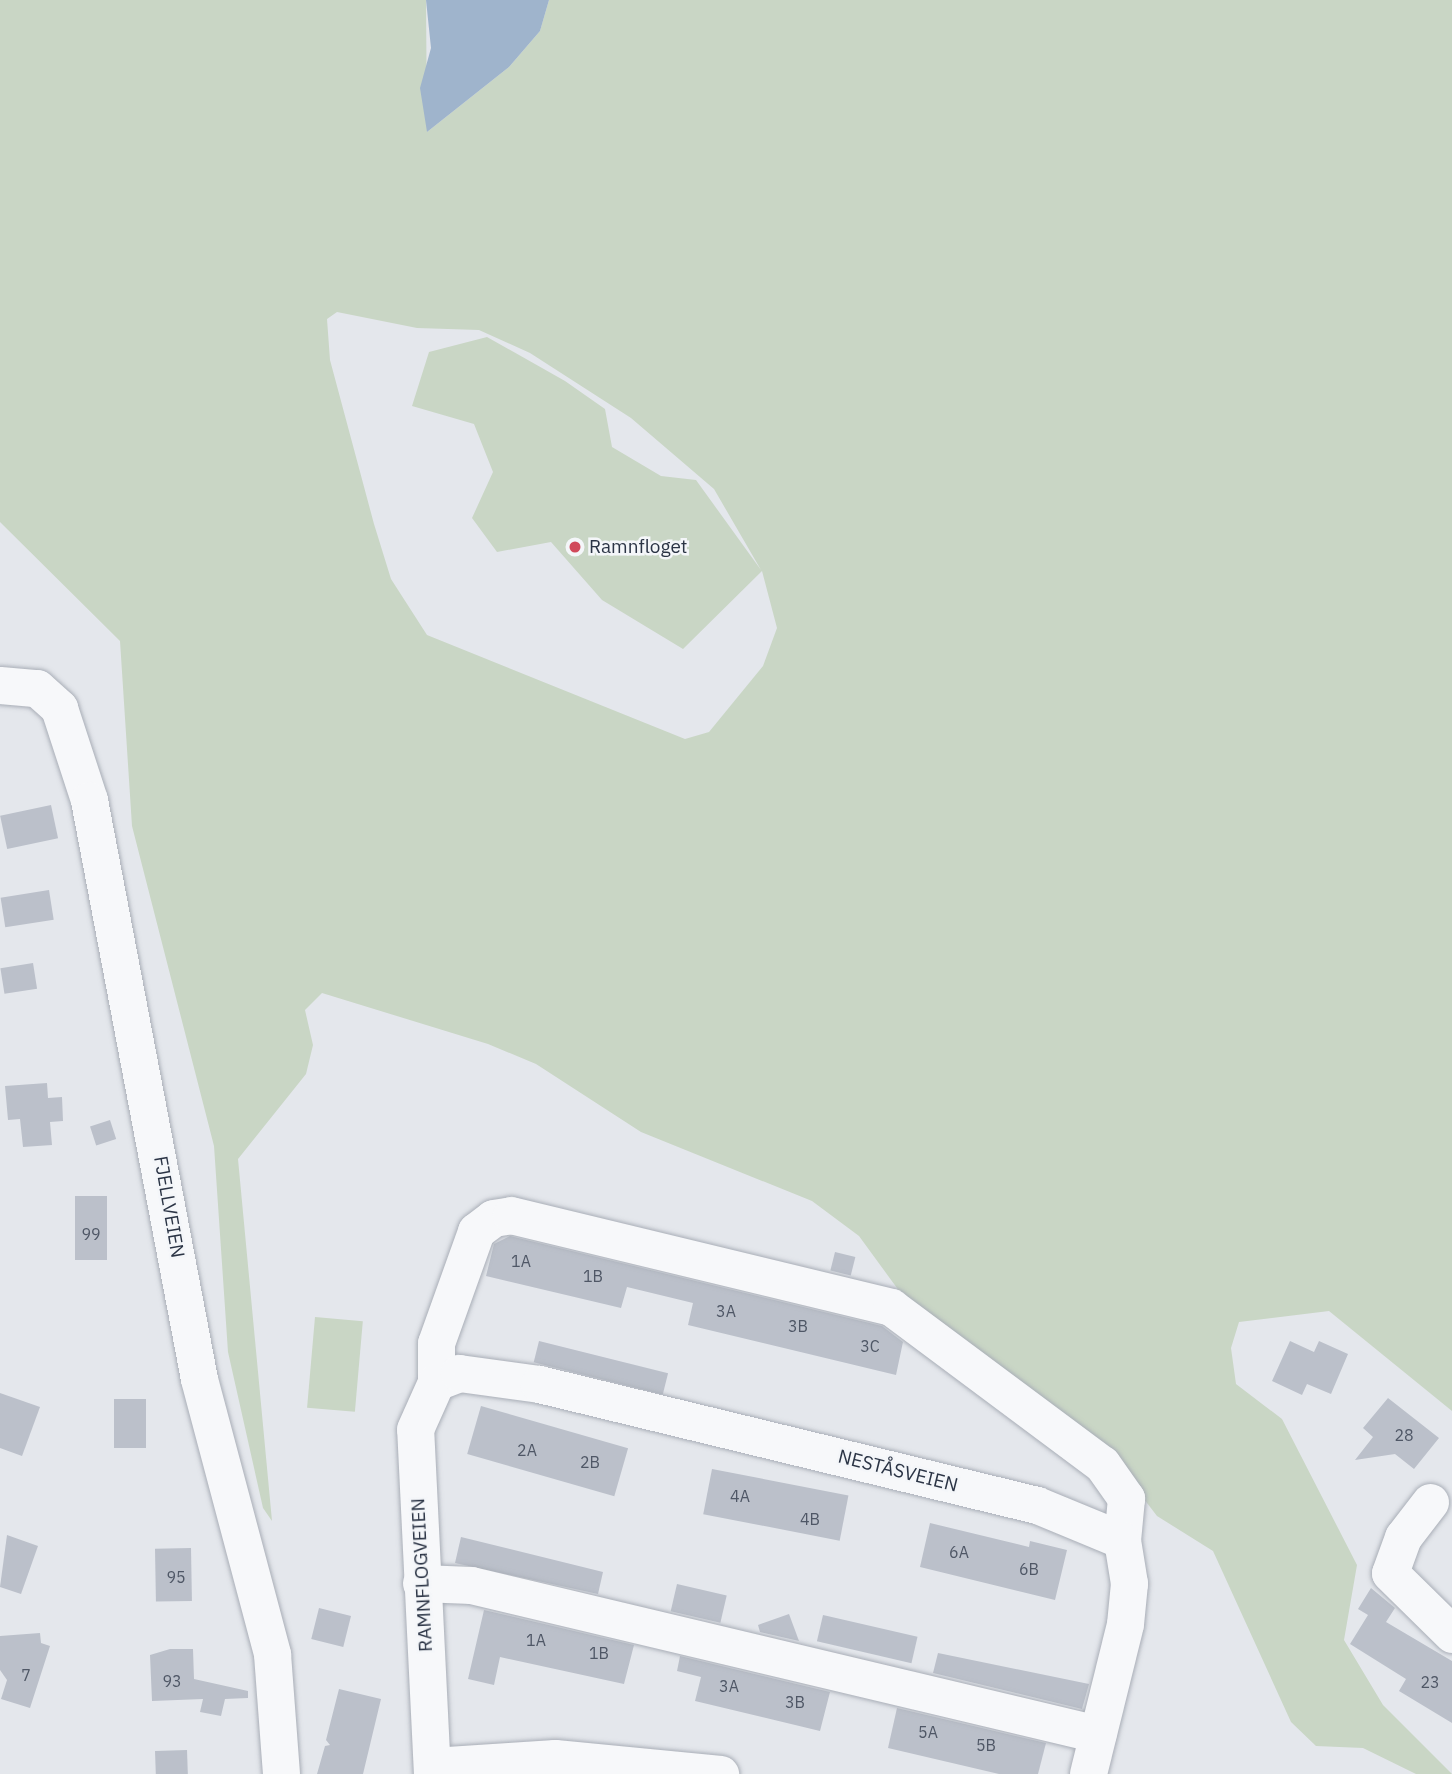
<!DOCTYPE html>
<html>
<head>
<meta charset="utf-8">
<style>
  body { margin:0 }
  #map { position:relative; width:1452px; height:1774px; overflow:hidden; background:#e4e7ec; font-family:"IBM Plex Sans",sans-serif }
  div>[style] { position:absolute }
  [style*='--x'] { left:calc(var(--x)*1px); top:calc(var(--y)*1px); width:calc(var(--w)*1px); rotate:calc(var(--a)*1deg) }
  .green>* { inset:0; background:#c9d6c5; transform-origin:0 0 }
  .water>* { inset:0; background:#9fb4cc }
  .building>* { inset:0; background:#bbc0ca; transform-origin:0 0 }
  .roads { filter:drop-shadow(0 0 2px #a9aeb7) drop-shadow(0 0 2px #a9aeb7) }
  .minor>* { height:37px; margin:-18.5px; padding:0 18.5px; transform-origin:18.5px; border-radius:18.5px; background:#f7f8fa }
  .dots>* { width:19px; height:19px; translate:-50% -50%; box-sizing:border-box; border:4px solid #f4f6f9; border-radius:50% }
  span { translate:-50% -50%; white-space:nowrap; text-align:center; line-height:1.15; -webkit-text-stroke:5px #f4f6f9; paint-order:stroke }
  .number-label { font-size:16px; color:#4f5766 }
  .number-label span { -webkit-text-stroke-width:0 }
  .poi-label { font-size:19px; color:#2b3445 }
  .left { translate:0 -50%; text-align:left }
  .street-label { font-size:19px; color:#2b3445 }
</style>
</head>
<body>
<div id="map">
  <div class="green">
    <div style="clip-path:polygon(evenodd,0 0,426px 0,427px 132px,509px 67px,540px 31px,549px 0,1452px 0,1452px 1411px,1329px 1311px,1239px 1322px,1231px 1348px,1236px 1384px,1282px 1419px,1357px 1565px,1344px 1640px,1383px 1705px,1452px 1774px,1416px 1774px,1363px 1748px,1316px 1746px,1291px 1722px,1213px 1551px,1157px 1516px,1124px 1473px,913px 1310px,859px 1236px,812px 1201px,641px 1132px,536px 1064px,488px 1044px,322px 993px,305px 1010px,313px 1045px,306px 1074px,238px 1159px,272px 1521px,263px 1508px,228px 1352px,214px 1146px,132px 826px,120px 641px,0 522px,0 0,337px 312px,417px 328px,479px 330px,530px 353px,631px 418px,714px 489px,761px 570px,696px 480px,661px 476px,612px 447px,605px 409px,565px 381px,487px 337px,429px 352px,412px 406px,474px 424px,493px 472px,472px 518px,497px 552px,551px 542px,602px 600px,683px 649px,762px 571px,777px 628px,763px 666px,709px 732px,685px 739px,427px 635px,391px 579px,374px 524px,330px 360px,327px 319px,337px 312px)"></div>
    <div style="left:315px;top:1317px;width:48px;height:91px;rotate:5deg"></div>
  </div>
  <div class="water">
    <div style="clip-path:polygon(426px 0,549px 0,540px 31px,509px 67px,427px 132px,420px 88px,431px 48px)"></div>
  </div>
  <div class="building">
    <div style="left:51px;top:805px;width:34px;height:52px;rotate:78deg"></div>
    <div style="left:49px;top:890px;width:30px;height:49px;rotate:81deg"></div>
    <div style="left:33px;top:963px;width:26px;height:33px;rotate:81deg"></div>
    <div style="clip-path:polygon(47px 1083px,48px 1098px,62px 1097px,63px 1121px,50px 1122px,52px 1145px,23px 1147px,20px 1119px,8px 1120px,5px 1086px)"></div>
    <div style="left:110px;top:1120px;width:20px;height:21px;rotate:72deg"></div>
    <div style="left:75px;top:1196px;width:32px;height:64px"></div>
    <div style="clip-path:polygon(510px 1236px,882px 1326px,903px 1342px,896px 1375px,688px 1325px,693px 1303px,627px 1287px,621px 1308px,486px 1276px,494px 1244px)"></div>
    <div style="left:835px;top:1252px;width:21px;height:19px;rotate:14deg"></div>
    <div style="left:539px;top:1341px;width:133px;height:22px;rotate:14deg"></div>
    <div style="clip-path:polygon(1290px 1341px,1314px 1352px,1319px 1341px,1348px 1354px,1331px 1394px,1307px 1384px,1302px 1395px,1272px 1381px)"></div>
    <div style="clip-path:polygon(0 1393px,40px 1407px,22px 1456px,0 1448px)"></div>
    <div style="clip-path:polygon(1388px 1398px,1439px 1438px,1414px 1469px,1395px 1454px,1355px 1460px,1373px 1437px,1363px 1428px)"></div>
    <div style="left:114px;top:1399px;width:32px;height:49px"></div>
    <div style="left:481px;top:1406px;width:153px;height:50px;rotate:16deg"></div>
    <div style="left:712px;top:1469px;width:139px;height:46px;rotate:11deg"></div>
    <div style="clip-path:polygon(930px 1523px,1029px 1547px,1030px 1541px,1067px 1550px,1055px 1600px,920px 1567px)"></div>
    <div style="clip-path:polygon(7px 1535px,38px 1546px,21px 1594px,0 1587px)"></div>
    <div style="clip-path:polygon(461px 1537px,603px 1572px,598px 1594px,455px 1563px)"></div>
    <div style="left:191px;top:1548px;width:53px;height:36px;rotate:89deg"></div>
    <div style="left:677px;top:1584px;width:51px;height:28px;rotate:13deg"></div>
    <div style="clip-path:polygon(1371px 1588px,1395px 1608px,1386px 1622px,1452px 1661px,1452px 1723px,1399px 1691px,1406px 1679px,1350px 1644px,1368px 1615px,1358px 1609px)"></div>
    <div style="left:319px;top:1608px;width:33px;height:32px;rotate:14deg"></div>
    <div style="clip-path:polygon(484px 1610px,634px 1645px,624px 1684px,500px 1657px,494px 1685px,468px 1679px)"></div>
    <div style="clip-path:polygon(789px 1614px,799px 1641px,760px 1632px,758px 1625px)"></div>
    <div style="left:823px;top:1615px;width:97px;height:27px;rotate:13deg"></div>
    <div style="clip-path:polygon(40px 1633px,41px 1643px,50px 1646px,30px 1708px,1px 1699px,7px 1680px,0 1670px,0 1636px)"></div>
    <div style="clip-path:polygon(170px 1649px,193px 1649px,194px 1679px,248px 1691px,248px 1698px,225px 1699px,221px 1716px,200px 1712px,203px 1699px,152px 1701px,150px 1655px)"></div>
    <div style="clip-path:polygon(938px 1653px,1089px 1684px,1082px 1709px,933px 1673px)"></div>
    <div style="clip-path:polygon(680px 1656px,830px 1692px,820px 1731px,695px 1701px,701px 1677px,677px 1671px)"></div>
    <div style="clip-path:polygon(339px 1689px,381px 1699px,363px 1774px,317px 1774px,325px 1746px,330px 1745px,326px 1740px)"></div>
    <div style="clip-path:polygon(897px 1708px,1046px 1743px,1038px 1774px,999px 1774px,888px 1748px)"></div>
    <div style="left:187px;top:1750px;width:24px;height:32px;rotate:88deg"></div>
  </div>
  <div class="roads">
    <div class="minor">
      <div style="--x:0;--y:685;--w:37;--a:5"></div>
      <div style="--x:37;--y:688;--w:30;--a:42"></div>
      <div style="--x:59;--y:708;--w:97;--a:71.9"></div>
      <div style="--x:89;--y:800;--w:589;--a:79.24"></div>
      <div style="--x:199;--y:1379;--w:285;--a:75.1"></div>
      <div style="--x:272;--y:1654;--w:120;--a:85.7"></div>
      <div style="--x:436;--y:1382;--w:39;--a:-90"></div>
      <div style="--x:436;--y:1343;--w:119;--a:-70.3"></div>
      <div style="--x:476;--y:1231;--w:21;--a:-37"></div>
      <div style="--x:493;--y:1218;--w:18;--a:-9"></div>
      <div style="--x:511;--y:1215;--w:391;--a:13.6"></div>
      <div style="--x:891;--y:1307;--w:263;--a:36.7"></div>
      <div style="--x:1102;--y:1464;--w:42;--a:54.8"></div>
      <div style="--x:1126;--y:1498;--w:42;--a:95.4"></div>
      <div style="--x:1430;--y:1502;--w:44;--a:127.6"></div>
      <div style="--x:1403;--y:1537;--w:38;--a:110"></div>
      <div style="--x:1390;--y:1573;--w:87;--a:44.5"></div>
      <div style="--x:421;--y:1583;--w:50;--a:2.3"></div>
      <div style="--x:471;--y:1585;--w:644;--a:13.37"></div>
      <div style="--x:432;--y:1766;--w:123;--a:-3.7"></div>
      <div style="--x:555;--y:1758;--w:166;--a:5.5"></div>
      <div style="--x:432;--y:1774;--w:345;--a:-92.8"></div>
      <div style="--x:415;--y:1429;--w:51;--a:-65.9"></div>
      <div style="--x:436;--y:1382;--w:25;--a:-21"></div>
      <div style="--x:459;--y:1373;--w:81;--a:7.8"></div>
      <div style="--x:539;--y:1384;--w:512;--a:13.66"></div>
      <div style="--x:1037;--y:1505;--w:92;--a:22.4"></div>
      <div style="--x:1122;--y:1540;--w:44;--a:80.8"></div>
      <div style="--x:1129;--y:1583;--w:41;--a:95.6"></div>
      <div style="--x:1125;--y:1624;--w:154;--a:103.9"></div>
    </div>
  </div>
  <div class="dots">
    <div style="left:575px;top:547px;background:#d1495b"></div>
  </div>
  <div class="number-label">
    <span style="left:91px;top:1234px">99</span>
    <span style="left:521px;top:1261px">1A</span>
    <span style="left:593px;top:1276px">1B</span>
    <span style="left:726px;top:1311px">3A</span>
    <span style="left:798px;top:1326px">3B</span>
    <span style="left:870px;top:1346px">3C</span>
    <span style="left:1404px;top:1435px">28</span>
    <span style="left:527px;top:1450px">2A</span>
    <span style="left:590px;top:1462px">2B</span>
    <span style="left:740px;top:1496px">4A</span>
    <span style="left:810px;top:1519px">4B</span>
    <span style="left:959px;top:1552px">6A</span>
    <span style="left:1029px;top:1569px">6B</span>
    <span style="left:176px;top:1577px">95</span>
    <span style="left:536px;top:1640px">1A</span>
    <span style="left:599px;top:1653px">1B</span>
    <span style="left:26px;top:1675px">7</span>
    <span style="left:172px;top:1681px">93</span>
    <span style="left:1430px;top:1682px">23</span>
    <span style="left:729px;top:1686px">3A</span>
    <span style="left:795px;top:1702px">3B</span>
    <span style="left:928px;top:1732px">5A</span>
    <span style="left:986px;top:1745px">5B</span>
  </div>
  <div class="poi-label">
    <span class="left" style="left:589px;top:547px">Ramnfloget</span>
  </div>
  <div class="street-label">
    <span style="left:169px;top:1207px;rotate:80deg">FJELLVEIEN</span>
    <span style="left:898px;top:1471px;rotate:14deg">NESTÅSVEIEN</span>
    <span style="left:422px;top:1575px;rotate:-93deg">RAMNFLOGVEIEN</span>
  </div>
</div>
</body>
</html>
